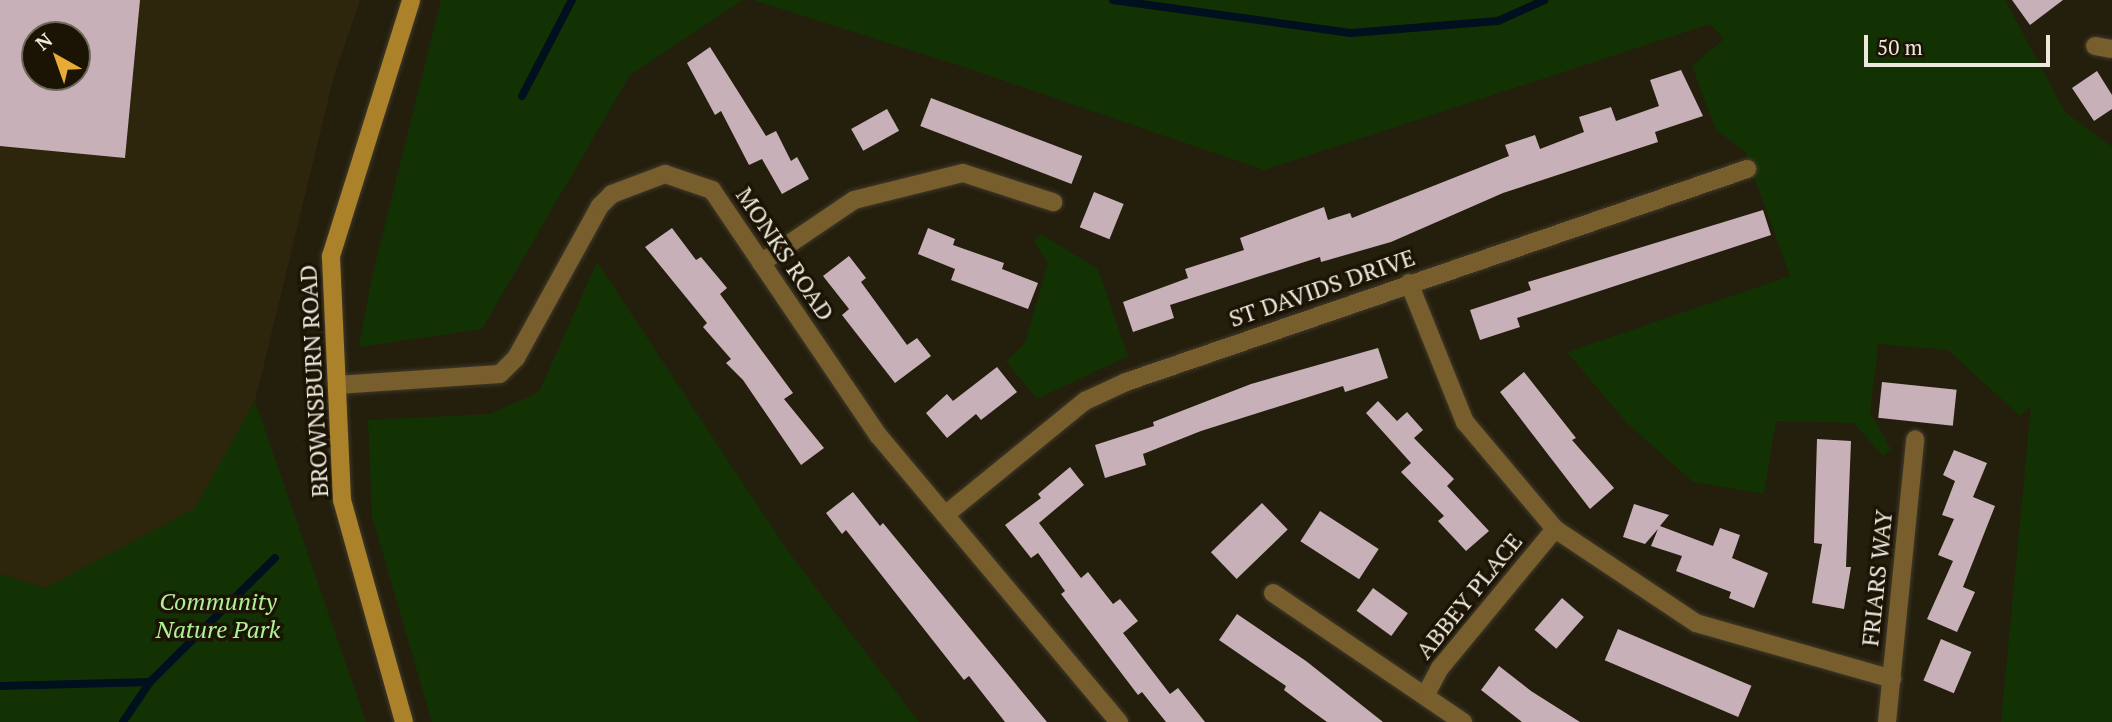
<!DOCTYPE html>
<html>
<head>
<meta charset="utf-8">
<style>
  body { margin:0 }
  #map { position:relative; width:2112px; height:722px; overflow:hidden; background:#241e0d; font-family:"PT Serif",serif }
  div>[style] { position:absolute }
  [style*='--x'] { left:calc(var(--x)*1px); top:calc(var(--y)*1px); width:calc(var(--w)*1px); rotate:calc(var(--a)*1deg) }
  .built>* { inset:0; background:#2e250d }
  .green>* { inset:0; background:#133204 }
  .stream>* { height:8px; margin:-4px; padding:0 4px; transform-origin:4px; border-radius:4px; background:#00101f }
  .building>* { inset:0; background:#c8b0b9; transform-origin:0 0 }
  .roads { filter:drop-shadow(0 0 2px #403a2a) drop-shadow(0 0 2px #403a2a) }
  .street>* { height:18px; margin:-9px; padding:0 9px; transform-origin:9px; border-radius:9px; background:#785e2c }
  .secondary>* { height:18px; margin:-9px; padding:0 9px; transform-origin:9px; border-radius:9px; background:#ab822a }
  span { translate:-50% -50%; white-space:nowrap; text-align:center; line-height:1.15; -webkit-text-stroke:7px #1b1405; paint-order:stroke }
  .street-label { font-size:24px; color:#ede9de }
  .park-label { font-size:24px; color:#aff196; font-style:italic }
  .north { position:absolute; left:21px; top:21px; width:70px; height:70px; box-sizing:border-box; background:#1b1405; border:2px solid #6f695c; border-radius:50%; rotate:320deg; font-size:19px; font-weight:700; line-height:28px; text-align:center; color:#ede9de }
  .north::after { content:''; display:block; margin:auto; width:24px; height:32px; background:#e9ab38; clip-path:polygon(50% 0,100% 100%,50% 72%,0 100%) }
  .scale { position:absolute; left:1864px; top:35px; width:186px; height:32px; box-sizing:border-box; border:4px solid #ede9de; border-top:0; padding-left:9px; font-size:21px; line-height:24px; white-space:nowrap; color:#ede9de; -webkit-text-stroke:5px #1b1405; paint-order:stroke }
</style>
</head>
<body>
<div id="map">
  <div class="built">
    <div style="clip-path:polygon(evenodd,0 0,360px 0,334px 76px,255px 401px,195px 509px,45px 588px,0 574px,0 0,35px 35px,77px 35px,77px 77px,35px 77px,35px 35px)"></div>
  </div>
  <div class="green">
    <div style="clip-path:polygon(441px 0,743px 0,630px 75px,482px 329px,359px 347px,371px 281px)"></div>
    <div style="clip-path:polygon(753px 0,2005px 0,2065px 112px,2112px 147px,2112px 722px,2001px 722px,2031px 406px,2020px 416px,1948px 350px,1878px 344px,1870px 413px,1891px 449px,1883px 456px,1854px 423px,1776px 421px,1764px 494px,1693px 482px,1627px 423px,1567px 352px,1790px 276px,1745px 151px,1716px 130px,1692px 66px,1724px 39px,1710px 24px,1264px 170px,970px 69px)"></div>
    <div style="clip-path:polygon(1041px 234px,1098px 269px,1128px 356px,1037px 399px,1006px 361px,1025px 343px,1048px 263px,1034px 241px)"></div>
    <div style="clip-path:polygon(597px 262px,787px 550px,919px 722px,432px 722px,372px 516px,368px 420px,490px 414px,539px 392px)"></div>
    <div style="clip-path:polygon(255px 401px,366px 722px,0 722px,0 574px,45px 588px,194px 509px)"></div>
  </div>
  <div class="stream">
    <div style="--x:1113;--y:0;--w:240;--a:7.9"></div>
    <div style="--x:1351;--y:33;--w:147;--a:-4.7"></div>
    <div style="--x:1498;--y:21;--w:51;--a:-24.1"></div>
    <div style="--x:522;--y:96;--w:108;--a:-62.5"></div>
    <div style="--x:0;--y:686;--w:150;--a:-1.5"></div>
    <div style="--x:150;--y:682;--w:176;--a:-44.8"></div>
    <div style="--x:123;--y:722;--w:48;--a:-56"></div>
  </div>
  <div class="building">
    <div style="clip-path:polygon(evenodd,0 0,140px 0,125px 158px,0 146px,0 0,35px 35px,77px 35px,77px 77px,35px 77px,35px 35px)"></div>
    <div style="clip-path:polygon(2012px 0,2063px 0,2030px 25px)"></div>
    <div style="clip-path:polygon(710px 47px,766px 136px,776px 131px,791px 161px,797px 157px,809px 179px,782px 194px,762px 159px,749px 165px,721px 111px,715px 115px,687px 63px)"></div>
    <div style="clip-path:polygon(1681px 70px,1703px 116px,1655px 132px,1658px 142px,1503px 193px,1391px 242px,1321px 262px,1320px 257px,1170px 305px,1174px 318px,1133px 332px,1123px 302px,1188px 278px,1185px 269px,1244px 250px,1240px 238px,1324px 207px,1328px 220px,1350px 213px,1352px 218px,1509px 156px,1505px 145px,1535px 135px,1540px 149px,1584px 132px,1579px 117px,1611px 107px,1616px 121px,1659px 106px,1650px 80px)"></div>
    <div style="clip-path:polygon(2097px 71px,2112px 95px,2112px 109px,2094px 121px,2072px 88px)"></div>
    <div style="left:931px;top:98px;width:162px;height:30px;rotate:21deg"></div>
    <div style="left:887px;top:109px;width:25px;height:41px;rotate:61deg"></div>
    <div style="left:1094px;top:192px;width:32px;height:38px;rotate:22deg"></div>
    <div style="clip-path:polygon(1763px 210px,1771px 235px,1517px 318px,1520px 327px,1480px 340px,1470px 310px,1531px 290px,1528px 282px)"></div>
    <div style="clip-path:polygon(672px 228px,696px 260px,701px 257px,727px 288px,720px 294px,793px 393px,784px 399px,824px 448px,801px 465px,743px 380px,726px 363px,731px 359px,703px 327px,707px 323px,645px 247px)"></div>
    <div style="clip-path:polygon(928px 228px,955px 239px,953px 245px,1004px 263px,1002px 269px,1038px 283px,1028px 309px,951px 280px,955px 269px,918px 254px)"></div>
    <div style="clip-path:polygon(849px 256px,866px 278px,861px 282px,907px 345px,917px 338px,931px 356px,895px 383px,842px 315px,849px 309px,823px 276px)"></div>
    <div style="clip-path:polygon(1378px 348px,1388px 378px,1345px 392px,1343px 386px,1201px 431px,1143px 454px,1146px 465px,1105px 478px,1095px 445px,1154px 426px,1153px 422px,1251px 384px)"></div>
    <div style="clip-path:polygon(997px 367px,1017px 392px,981px 420px,976px 414px,947px 438px,926px 413px,947px 394px,953px 401px)"></div>
    <div style="clip-path:polygon(1524px 372px,1576px 438px,1572px 440px,1614px 488px,1590px 509px,1500px 392px)"></div>
    <div style="left:1882px;top:382px;width:75px;height:36px;rotate:6deg"></div>
    <div style="clip-path:polygon(1378px 401px,1397px 421px,1407px 412px,1423px 430px,1414px 438px,1454px 479px,1447px 486px,1489px 531px,1466px 551px,1438px 521px,1444px 516px,1401px 472px,1411px 463px,1366px 413px)"></div>
    <div style="clip-path:polygon(1817px 439px,1851px 441px,1846px 567px,1851px 567px,1844px 609px,1812px 603px,1822px 544px,1814px 543px)"></div>
    <div style="clip-path:polygon(1954px 450px,1987px 463px,1973px 497px,1995px 506px,1963px 587px,1975px 592px,1957px 632px,1927px 619px,1953px 561px,1938px 555px,1954px 519px,1942px 515px,1955px 481px,1943px 475px)"></div>
    <div style="clip-path:polygon(1070px 467px,1084px 485px,1039px 523px,1081px 578px,1088px 572px,1113px 604px,1120px 599px,1138px 621px,1123px 633px,1170px 694px,1178px 688px,1205px 722px,1166px 722px,1142px 692px,1138px 695px,1061px 594px,1065px 591px,1038px 553px,1031px 558px,1005px 525px,1041px 498px,1038px 494px)"></div>
    <div style="clip-path:polygon(853px 492px,880px 526px,883px 523px,1047px 722px,1005px 722px,969px 676px,964px 680px,846px 530px,842px 534px,826px 513px)"></div>
    <div style="left:1262px;top:503px;width:37px;height:71px;rotate:46deg"></div>
    <div style="clip-path:polygon(1634px 504px,1669px 515px,1660px 526px,1713px 546px,1720px 528px,1740px 535px,1732px 558px,1768px 573px,1754px 608px,1729px 598px,1731px 592px,1676px 571px,1682px 556px,1651px 546px,1658px 529px,1645px 544px,1623px 537px)"></div>
    <div style="left:1320px;top:511px;width:70px;height:36px;rotate:33deg"></div>
    <div style="left:1373px;top:588px;width:43px;height:28px;rotate:36deg"></div>
    <div style="left:1562px;top:598px;width:29px;height:42px;rotate:41deg"></div>
    <div style="clip-path:polygon(1237px 614px,1306px 661px,1383px 722px,1327px 722px,1305px 706px,1284px 690px,1286px 686px,1219px 640px)"></div>
    <div style="left:1618px;top:629px;width:145px;height:34px;rotate:23deg"></div>
    <div style="left:1941px;top:639px;width:33px;height:45px;rotate:23deg"></div>
    <div style="clip-path:polygon(1499px 666px,1531px 691px,1580px 722px,1522px 722px,1481px 690px)"></div>
  </div>
  <div class="roads">
    <div class="street">
      <div style="--x:2095;--y:46;--w:17;--a:10"></div>
      <div style="--x:761;--y:263;--w:112;--a:-34.1"></div>
      <div style="--x:854;--y:200;--w:112;--a:-13.9"></div>
      <div style="--x:963;--y:173;--w:95;--a:17.9"></div>
      <div style="--x:1409;--y:283;--w:150;--a:68.1"></div>
      <div style="--x:1465;--y:422;--w:140;--a:49.9"></div>
      <div style="--x:1555;--y:529;--w:169;--a:33.7"></div>
      <div style="--x:1696;--y:623;--w:204;--a:15.9"></div>
      <div style="--x:337;--y:385;--w:163;--a:-3.9"></div>
      <div style="--x:500;--y:374;--w:23;--a:-45"></div>
      <div style="--x:516;--y:358;--w:174;--a:-61.1"></div>
      <div style="--x:600;--y:206;--w:17;--a:-45"></div>
      <div style="--x:612;--y:194;--w:57;--a:-20.7"></div>
      <div style="--x:665;--y:174;--w:50;--a:18.8"></div>
      <div style="--x:712;--y:190;--w:296;--a:55.9"></div>
      <div style="--x:878;--y:435;--w:375;--a:50"></div>
      <div style="--x:945;--y:515;--w:181;--a:-39.2"></div>
      <div style="--x:1085;--y:401;--w:45;--a:-24.9"></div>
      <div style="--x:1126;--y:382;--w:657;--a:-18.93"></div>
      <div style="--x:1273;--y:593;--w:230;--a:34.2"></div>
      <div style="--x:1425;--y:696;--w:32;--a:-62"></div>
      <div style="--x:1440;--y:668;--w:180;--a:-50.4"></div>
      <div style="--x:1887;--y:722;--w:284;--a:-84.3"></div>
    </div>
    <div class="secondary">
      <div style="--x:404;--y:722;--w:230;--a:-105.6"></div>
      <div style="--x:342;--y:500;--w:244;--a:-92.6"></div>
      <div style="--x:331;--y:256;--w:268;--a:-72.6"></div>
    </div>
  </div>
  <div class="street-label">
    <span style="left:785px;top:254px;rotate:56deg">MONKS ROAD</span>
    <span style="left:1322px;top:288px;rotate:-19deg">ST DAVIDS DRIVE</span>
    <span style="left:314px;top:381px;rotate:-93deg">BROWNSBURN ROAD</span>
    <span style="left:1877px;top:578px;rotate:-84deg">FRIARS WAY</span>
    <span style="left:1469px;top:596px;rotate:-51deg">ABBEY PLACE</span>
  </div>
  <div class="park-label">
    <span style="left:218px;top:616px">Community<br>Nature Park</span>
  </div>
  <div class="north">N</div>
  <div class="scale">50 m</div>
</div>
</body>
</html>
